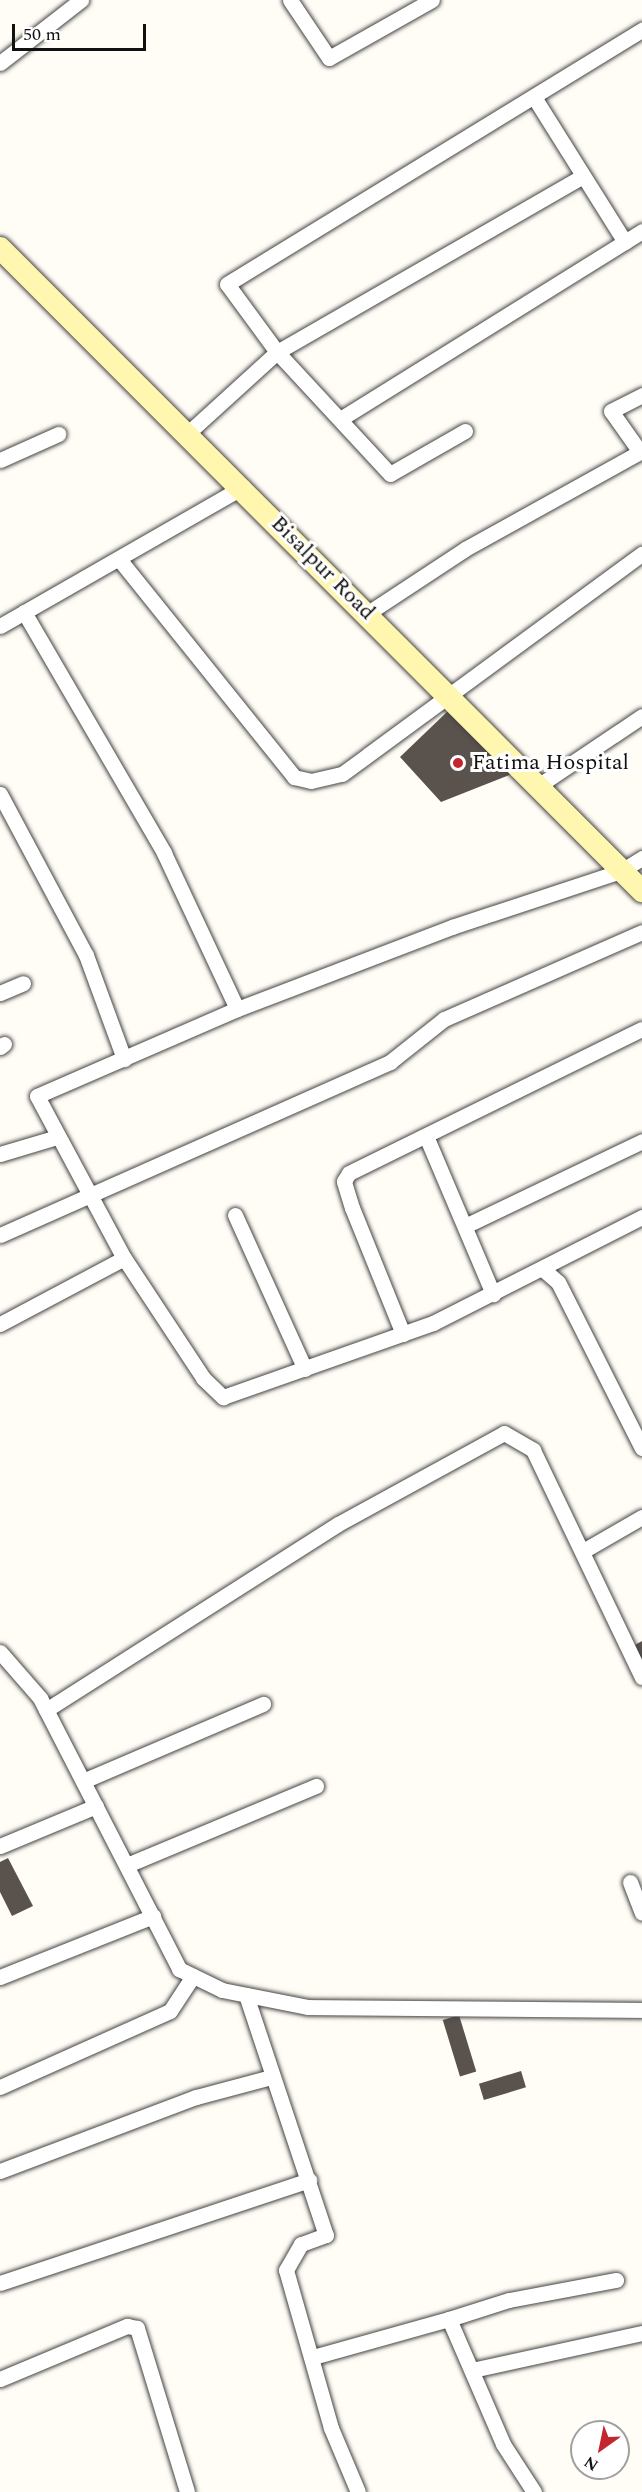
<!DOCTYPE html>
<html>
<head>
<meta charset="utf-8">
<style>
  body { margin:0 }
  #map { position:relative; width:642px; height:2492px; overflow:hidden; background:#fffdf5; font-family:Spectral,serif }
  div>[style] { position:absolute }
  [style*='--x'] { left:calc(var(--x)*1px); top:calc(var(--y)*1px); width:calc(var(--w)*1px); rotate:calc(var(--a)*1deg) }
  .building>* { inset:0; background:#5a524d; transform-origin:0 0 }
  .roads { filter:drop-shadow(0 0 2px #444) drop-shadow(0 0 2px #444) }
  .street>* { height:15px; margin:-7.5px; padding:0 7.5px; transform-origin:7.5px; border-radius:7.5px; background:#fff }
  .secondary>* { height:22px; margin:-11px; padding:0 11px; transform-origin:11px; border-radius:11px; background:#fff6b0 }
  .dots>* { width:16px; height:16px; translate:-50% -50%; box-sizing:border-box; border:3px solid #fff; border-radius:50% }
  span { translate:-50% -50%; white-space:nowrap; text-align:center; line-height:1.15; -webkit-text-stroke:6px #fff; paint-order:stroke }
  .street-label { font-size:22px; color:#111 }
  .poi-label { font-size:22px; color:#111 }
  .left { translate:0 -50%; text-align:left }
  .north { position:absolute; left:570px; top:2420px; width:60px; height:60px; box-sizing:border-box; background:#fff; border:2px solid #a0a0a0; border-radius:50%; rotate:213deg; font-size:16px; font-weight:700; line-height:24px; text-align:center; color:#111 }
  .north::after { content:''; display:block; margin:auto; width:21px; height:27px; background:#c4262e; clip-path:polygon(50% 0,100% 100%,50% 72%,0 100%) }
  .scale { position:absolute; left:12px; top:24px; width:134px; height:27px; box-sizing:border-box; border:3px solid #111; border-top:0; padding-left:8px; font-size:18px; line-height:21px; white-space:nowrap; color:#111; -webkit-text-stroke:4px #fff; paint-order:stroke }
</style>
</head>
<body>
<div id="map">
  <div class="building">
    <div style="clip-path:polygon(449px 710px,512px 774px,441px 802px,400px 757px)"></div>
    <div style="clip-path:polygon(642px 1641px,642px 1662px,633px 1646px)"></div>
    <div style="clip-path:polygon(8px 1858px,33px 1906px,12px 1916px,0 1892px,0 1862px)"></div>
    <div style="left:459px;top:2015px;width:59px;height:17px;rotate:73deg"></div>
    <div style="left:521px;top:2071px;width:17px;height:44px;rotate:73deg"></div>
  </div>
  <div class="roads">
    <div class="street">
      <div style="--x:290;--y:0;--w:70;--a:56.1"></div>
      <div style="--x:329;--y:58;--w:118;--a:-29.4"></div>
      <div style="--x:0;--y:63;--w:103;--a:-37.9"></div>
      <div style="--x:534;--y:97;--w:171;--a:57.9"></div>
      <div style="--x:342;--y:418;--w:354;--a:-31.9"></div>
      <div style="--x:465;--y:431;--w:86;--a:150.2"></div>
      <div style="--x:390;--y:474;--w:166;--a:-132.8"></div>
      <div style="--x:277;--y:352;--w:84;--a:-126.3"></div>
      <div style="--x:227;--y:284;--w:487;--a:-31.5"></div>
      <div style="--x:188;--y:433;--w:120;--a:-42.3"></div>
      <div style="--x:277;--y:352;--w:353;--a:-29.9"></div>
      <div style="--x:0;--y:460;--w:64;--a:-24.1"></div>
      <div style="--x:119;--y:559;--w:280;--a:51.2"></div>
      <div style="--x:294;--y:777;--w:17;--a:13"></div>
      <div style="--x:311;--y:781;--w:32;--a:-13"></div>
      <div style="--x:342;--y:774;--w:372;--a:-36.3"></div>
      <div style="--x:24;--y:612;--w:279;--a:59.8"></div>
      <div style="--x:164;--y:853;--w:172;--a:64.9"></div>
      <div style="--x:368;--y:613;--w:116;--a:-33.4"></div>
      <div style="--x:465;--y:549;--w:200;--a:-29"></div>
      <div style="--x:640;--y:452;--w:50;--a:-125.3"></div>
      <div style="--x:611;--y:411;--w:35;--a:-27"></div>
      <div style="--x:0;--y:626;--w:280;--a:-29.8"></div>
      <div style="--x:538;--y:786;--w:125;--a:-33.9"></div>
      <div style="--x:0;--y:794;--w:183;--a:61.9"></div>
      <div style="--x:86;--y:955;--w:111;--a:69.9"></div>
      <div style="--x:642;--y:858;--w:25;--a:148"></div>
      <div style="--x:621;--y:871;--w:178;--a:161.7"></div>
      <div style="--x:452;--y:927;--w:230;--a:159.1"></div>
      <div style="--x:237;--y:1009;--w:218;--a:156.5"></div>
      <div style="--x:37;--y:1096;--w:184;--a:61.8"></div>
      <div style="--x:124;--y:1258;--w:144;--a:56.6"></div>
      <div style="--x:203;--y:1378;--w:28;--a:44"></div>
      <div style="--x:223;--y:1397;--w:223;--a:-19.4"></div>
      <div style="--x:433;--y:1323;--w:234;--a:-26.9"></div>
      <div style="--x:0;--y:993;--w:25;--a:-23"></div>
      <div style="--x:0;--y:1047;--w:5;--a:-37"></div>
      <div style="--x:426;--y:1136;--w:172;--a:67"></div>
      <div style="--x:0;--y:1154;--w:59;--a:-16.6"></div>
      <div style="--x:235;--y:1215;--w:169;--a:65.6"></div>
      <div style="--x:467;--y:1225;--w:194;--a:-25.6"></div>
      <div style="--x:0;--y:1235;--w:427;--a:-23.9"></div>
      <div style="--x:390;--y:1062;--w:69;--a:-38.5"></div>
      <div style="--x:444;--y:1019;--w:216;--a:-23.7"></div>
      <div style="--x:544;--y:1270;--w:18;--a:41"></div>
      <div style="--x:558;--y:1282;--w:186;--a:63.2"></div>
      <div style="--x:0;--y:1324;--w:140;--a:-28"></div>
      <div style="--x:403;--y:1334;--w:136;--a:-112"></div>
      <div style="--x:352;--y:1208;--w:28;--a:-107"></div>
      <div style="--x:344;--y:1181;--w:9;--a:-58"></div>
      <div style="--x:349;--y:1173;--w:326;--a:-26.2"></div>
      <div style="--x:583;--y:1551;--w:68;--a:-30"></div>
      <div style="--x:0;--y:1652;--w:61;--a:49"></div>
      <div style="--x:40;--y:1698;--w:305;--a:62.8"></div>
      <div style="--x:179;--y:1969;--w:48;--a:26"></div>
      <div style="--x:222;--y:1990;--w:88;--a:11.2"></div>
      <div style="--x:308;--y:2007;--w:334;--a:0.5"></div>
      <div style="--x:46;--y:1710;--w:346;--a:-32.5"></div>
      <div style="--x:338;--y:1524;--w:189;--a:-28.7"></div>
      <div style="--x:504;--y:1433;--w:34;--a:30"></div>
      <div style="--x:533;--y:1450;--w:252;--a:64.4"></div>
      <div style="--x:83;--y:1781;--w:196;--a:-23.2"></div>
      <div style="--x:0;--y:1846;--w:104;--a:-22.6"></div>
      <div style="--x:127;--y:1865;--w:205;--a:-22.7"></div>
      <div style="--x:630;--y:1882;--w:33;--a:69"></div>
      <div style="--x:0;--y:1977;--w:165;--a:-21.7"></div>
      <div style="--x:246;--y:1995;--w:253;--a:71.6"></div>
      <div style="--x:326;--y:2235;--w:27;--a:160"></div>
      <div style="--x:301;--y:2244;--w:30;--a:120"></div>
      <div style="--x:286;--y:2270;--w:164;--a:74.1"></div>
      <div style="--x:331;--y:2428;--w:69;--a:67.1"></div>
      <div style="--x:0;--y:2087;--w:186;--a:-24.1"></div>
      <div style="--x:170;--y:2011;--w:42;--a:-56.7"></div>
      <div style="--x:0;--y:2171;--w:210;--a:-20.7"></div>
      <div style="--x:196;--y:2097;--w:78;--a:-14.9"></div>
      <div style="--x:0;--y:2283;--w:326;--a:-18.4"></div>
      <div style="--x:449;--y:2319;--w:63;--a:-17.6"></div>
      <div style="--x:509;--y:2300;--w:109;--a:-10.6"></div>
      <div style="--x:313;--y:2357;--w:141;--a:-15.6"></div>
      <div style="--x:449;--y:2319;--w:136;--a:66.6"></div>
      <div style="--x:503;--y:2444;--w:57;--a:57.1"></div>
      <div style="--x:472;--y:2370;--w:174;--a:-12.3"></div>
      <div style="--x:0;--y:2379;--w:138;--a:-22.7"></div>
      <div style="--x:127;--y:2326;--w:10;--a:11"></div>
      <div style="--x:137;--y:2328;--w:171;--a:73"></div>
    </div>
    <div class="secondary">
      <div style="--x:0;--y:248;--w:909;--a:45.04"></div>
    </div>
  </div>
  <div class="dots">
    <div style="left:458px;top:763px;background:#c4262e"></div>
  </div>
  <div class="street-label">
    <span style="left:323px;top:568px;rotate:45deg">Bisalpur Road</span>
  </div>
  <div class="poi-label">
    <span class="left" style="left:472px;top:763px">Fatima Hospital</span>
  </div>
  <div class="north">N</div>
  <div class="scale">50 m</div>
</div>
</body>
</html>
